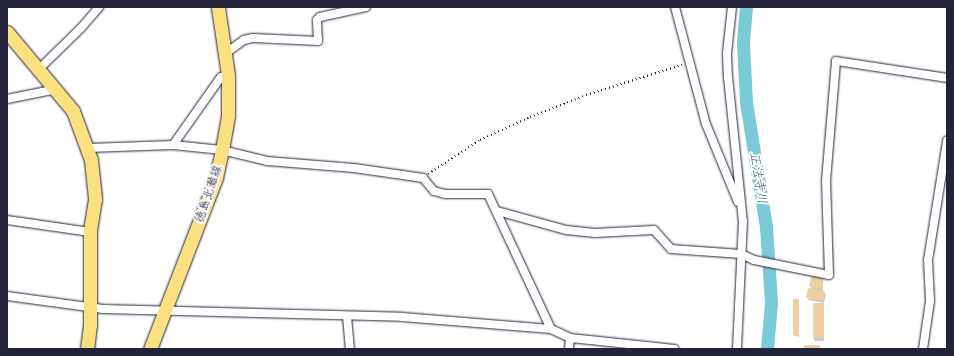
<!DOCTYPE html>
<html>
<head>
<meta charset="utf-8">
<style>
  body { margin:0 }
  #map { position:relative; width:954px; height:356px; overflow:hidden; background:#fff; font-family:"Balsamiq Sans","Klee One",sans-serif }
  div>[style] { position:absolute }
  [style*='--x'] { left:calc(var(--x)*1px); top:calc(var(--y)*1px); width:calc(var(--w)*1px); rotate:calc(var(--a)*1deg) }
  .shadow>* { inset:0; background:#0003 }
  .river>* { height:13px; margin:-6.5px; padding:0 6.5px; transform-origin:6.5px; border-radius:6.5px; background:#7bcad8 }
  .building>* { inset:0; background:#efcfa1; transform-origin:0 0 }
  .path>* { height:1.5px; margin-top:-0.75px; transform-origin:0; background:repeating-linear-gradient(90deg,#22223b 0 1px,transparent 0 4px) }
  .roads { filter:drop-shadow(0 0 1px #22223b) drop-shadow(0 0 1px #22223b) }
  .street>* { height:8px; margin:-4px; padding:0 4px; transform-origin:4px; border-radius:4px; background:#fff }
  .primary>* { height:13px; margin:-6.5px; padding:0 6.5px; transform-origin:6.5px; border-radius:6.5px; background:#fbe080 }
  span { translate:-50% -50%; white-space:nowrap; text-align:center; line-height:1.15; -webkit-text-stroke:4px #fff; paint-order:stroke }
  .street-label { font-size:12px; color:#22223b }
  .water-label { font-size:13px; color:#415d72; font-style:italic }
  .frame { position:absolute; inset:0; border:8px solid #22223b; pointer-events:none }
</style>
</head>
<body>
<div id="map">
  <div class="shadow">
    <div style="clip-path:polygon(823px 279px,823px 292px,826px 294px,824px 303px,808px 300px,812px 290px,811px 286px)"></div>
    <div style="clip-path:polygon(794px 300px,799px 302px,799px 337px,793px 335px)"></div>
    <div style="clip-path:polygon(823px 304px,824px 341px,815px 341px,813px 337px)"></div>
  </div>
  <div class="river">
    <div style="--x:746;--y:7;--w:36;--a:95"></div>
    <div style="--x:743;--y:43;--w:59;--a:87.1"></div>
    <div style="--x:746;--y:102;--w:127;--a:80.9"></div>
    <div style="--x:766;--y:227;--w:76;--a:86.2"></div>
    <div style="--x:771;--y:303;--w:46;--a:95"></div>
  </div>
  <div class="building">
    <div style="left:811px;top:276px;width:13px;height:11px;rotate:9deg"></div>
    <div style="left:808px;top:288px;width:17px;height:10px;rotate:10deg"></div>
    <div style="left:793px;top:299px;width:6px;height:36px"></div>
    <div style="left:813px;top:303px;width:11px;height:35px"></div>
    <div style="left:804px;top:345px;width:16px;height:4px"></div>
  </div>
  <div class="path">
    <div style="--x:428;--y:174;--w:62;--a:-33.2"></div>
    <div style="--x:480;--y:140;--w:55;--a:-24.7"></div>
    <div style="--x:530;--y:117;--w:60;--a:-21.4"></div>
    <div style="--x:586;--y:95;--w:101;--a:-17.4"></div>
  </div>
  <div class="roads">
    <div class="street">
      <div style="--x:675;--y:7;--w:121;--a:75.2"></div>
      <div style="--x:706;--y:124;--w:84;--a:67.7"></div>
      <div style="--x:732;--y:7;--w:46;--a:96.2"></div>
      <div style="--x:727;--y:53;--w:24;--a:88"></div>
      <div style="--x:728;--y:77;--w:145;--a:84.1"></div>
      <div style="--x:743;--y:221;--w:128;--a:92.7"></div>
      <div style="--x:226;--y:53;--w:22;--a:-36"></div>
      <div style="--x:244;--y:40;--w:9;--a:-13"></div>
      <div style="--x:253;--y:38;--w:65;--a:2.6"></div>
      <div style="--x:318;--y:41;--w:21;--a:-93"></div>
      <div style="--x:317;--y:20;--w:4;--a:-45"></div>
      <div style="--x:320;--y:17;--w:47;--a:-12.3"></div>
      <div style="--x:38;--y:70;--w:60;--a:-44.3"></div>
      <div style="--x:81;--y:28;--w:28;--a:-49"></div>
      <div style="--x:7;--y:99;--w:51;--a:-11.3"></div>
      <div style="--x:173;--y:145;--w:83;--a:-54.8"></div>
      <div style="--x:221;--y:77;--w:7;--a:-16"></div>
      <div style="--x:88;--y:148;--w:85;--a:-2"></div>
      <div style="--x:173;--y:145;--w:49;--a:5.8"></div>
      <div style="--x:222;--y:150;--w:46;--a:13.7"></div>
      <div style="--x:267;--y:161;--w:87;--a:4.6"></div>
      <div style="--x:354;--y:168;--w:70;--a:8.2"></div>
      <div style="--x:423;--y:178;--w:17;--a:50"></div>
      <div style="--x:434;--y:191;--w:11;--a:15"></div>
      <div style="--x:445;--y:194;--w:43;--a:0"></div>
      <div style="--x:488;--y:194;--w:149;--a:65"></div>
      <div style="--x:497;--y:211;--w:72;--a:15.4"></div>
      <div style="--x:566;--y:230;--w:29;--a:6"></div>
      <div style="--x:595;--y:233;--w:59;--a:-2.9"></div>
      <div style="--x:654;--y:230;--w:25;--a:48"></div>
      <div style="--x:671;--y:249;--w:70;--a:4.1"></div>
      <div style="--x:741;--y:254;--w:14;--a:25"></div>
      <div style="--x:754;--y:260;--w:76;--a:11.3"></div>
      <div style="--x:829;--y:275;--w:94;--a:-91.8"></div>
      <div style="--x:826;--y:181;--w:120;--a:-85.2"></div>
      <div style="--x:836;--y:61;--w:112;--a:8.7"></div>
      <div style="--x:7;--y:220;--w:84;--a:8.2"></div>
      <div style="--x:7;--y:296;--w:97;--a:7.7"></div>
      <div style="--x:103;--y:309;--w:299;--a:1.5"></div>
      <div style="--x:402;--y:317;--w:149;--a:4.6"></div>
      <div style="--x:551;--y:329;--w:21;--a:25"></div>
      <div style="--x:570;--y:338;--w:105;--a:6"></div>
      <div style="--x:347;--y:316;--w:33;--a:85"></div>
      <div style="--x:569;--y:349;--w:11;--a:-85"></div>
      <div style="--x:923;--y:349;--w:49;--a:-81.7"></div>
      <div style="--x:930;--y:301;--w:41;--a:-92.8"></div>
      <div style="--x:928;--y:260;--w:121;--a:-80.9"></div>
    </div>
    <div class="primary">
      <div style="--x:7;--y:32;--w:103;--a:50.1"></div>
      <div style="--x:73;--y:111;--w:52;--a:69.8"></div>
      <div style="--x:91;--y:160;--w:39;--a:84"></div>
      <div style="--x:95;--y:199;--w:33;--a:99"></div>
      <div style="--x:90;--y:232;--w:93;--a:90"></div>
      <div style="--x:90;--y:325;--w:24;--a:97"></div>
      <div style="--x:150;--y:349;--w:183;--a:-68.9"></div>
      <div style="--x:216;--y:178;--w:29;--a:-78"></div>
      <div style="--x:222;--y:150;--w:35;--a:-80"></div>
      <div style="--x:228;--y:116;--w:41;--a:-90"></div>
      <div style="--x:228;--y:75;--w:69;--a:-98.4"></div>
    </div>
  </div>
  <div class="street-label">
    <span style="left:209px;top:194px;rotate:-71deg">徳島北灘線</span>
  </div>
  <div class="water-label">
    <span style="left:758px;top:178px;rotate:81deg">正法寺川</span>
  </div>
  <div class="frame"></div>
</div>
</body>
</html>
